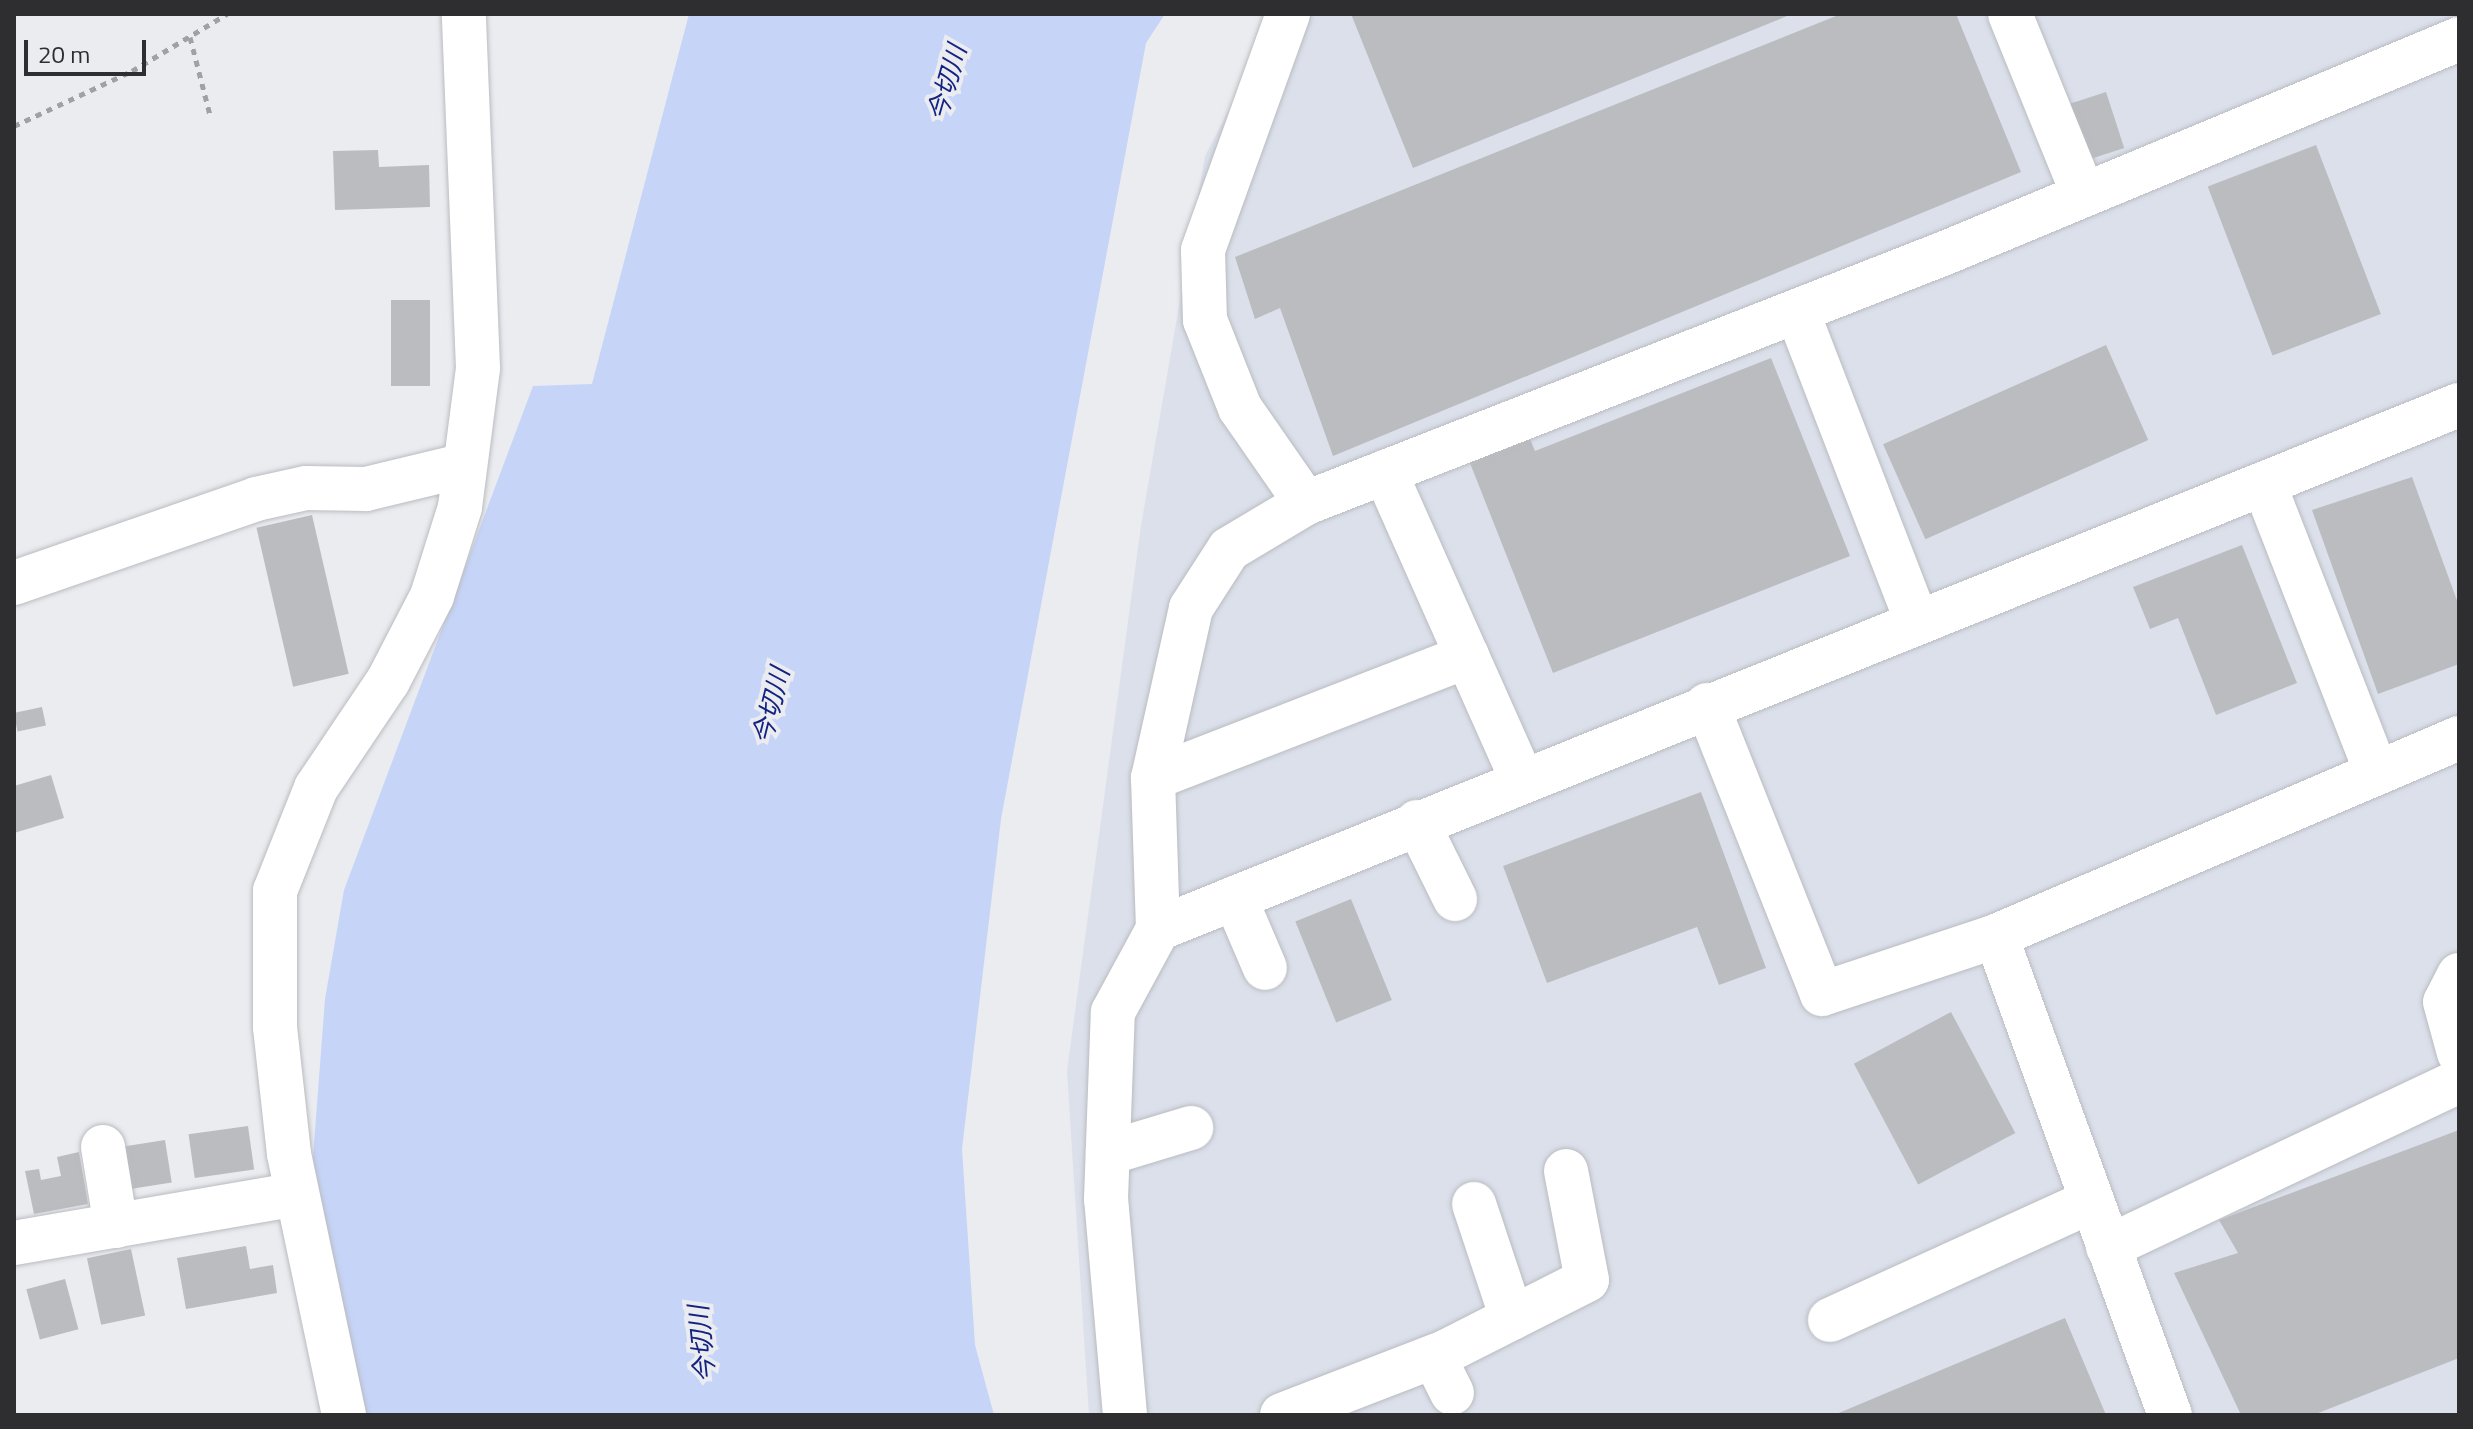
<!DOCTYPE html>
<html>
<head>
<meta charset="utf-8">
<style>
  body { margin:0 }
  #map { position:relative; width:2473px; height:1429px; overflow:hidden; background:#eaecf0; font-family:"Titillium Web","Noto Sans JP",sans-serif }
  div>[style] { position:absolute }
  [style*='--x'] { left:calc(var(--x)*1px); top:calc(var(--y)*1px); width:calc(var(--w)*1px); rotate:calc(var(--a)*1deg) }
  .built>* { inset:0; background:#dbe0eb }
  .water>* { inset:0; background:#c6d4f7 }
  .building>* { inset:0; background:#babcc0; transform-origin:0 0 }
  .path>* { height:5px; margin-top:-2.5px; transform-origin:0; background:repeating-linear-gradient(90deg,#a0a1a4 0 6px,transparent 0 12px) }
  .roads { filter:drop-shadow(0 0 2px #babcc0) drop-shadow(0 0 2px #babcc0) }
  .minor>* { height:44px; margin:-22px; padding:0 22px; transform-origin:22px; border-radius:22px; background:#fff }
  span { translate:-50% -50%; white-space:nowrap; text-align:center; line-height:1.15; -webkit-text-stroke:8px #eaecf0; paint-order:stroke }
  .water-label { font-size:26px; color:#142282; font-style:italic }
  .frame { position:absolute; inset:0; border:16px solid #2e2e30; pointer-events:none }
  .scale { position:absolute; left:24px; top:40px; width:122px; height:36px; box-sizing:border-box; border:4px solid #2e2e30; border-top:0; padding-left:10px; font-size:24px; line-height:28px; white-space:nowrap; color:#2e2e30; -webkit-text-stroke:6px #eaecf0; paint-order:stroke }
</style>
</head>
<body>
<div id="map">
  <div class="built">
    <div style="clip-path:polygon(1279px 14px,2459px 14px,2459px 1415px,1089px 1415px,1067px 1071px,1141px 526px,1205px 156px)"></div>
  </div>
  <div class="water">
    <div style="clip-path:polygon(689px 14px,1165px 14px,1146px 43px,1001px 819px,962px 1149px,975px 1345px,994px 1415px,364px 1415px,310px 1196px,325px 999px,344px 890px,533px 386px,592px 384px)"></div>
  </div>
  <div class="building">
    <div style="clip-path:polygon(1351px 14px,1792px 14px,1413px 168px)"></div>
    <div style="clip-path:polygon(1841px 14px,1956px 14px,2021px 172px,1333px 456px,1280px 308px,1255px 319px,1235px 257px)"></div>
    <div style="left:2106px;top:92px;width:59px;height:38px;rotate:72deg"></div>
    <div style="left:2316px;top:145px;width:181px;height:116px;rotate:69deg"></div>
    <div style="clip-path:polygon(378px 150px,379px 167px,429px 165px,430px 207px,335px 210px,333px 151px)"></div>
    <div style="left:391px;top:300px;width:39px;height:86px"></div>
    <div style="left:2106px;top:345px;width:104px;height:244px;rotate:66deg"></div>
    <div style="clip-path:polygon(1771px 358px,1850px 556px,1553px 673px,1468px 458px,1528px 434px,1535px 451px)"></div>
    <div style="clip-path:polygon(2412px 477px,2459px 606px,2459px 664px,2378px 694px,2312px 510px)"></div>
    <div style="left:312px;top:515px;width:163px;height:57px;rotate:77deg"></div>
    <div style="clip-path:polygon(2242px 545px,2297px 683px,2216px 715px,2178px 618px,2150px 629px,2133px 587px)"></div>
    <div style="left:42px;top:707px;width:19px;height:29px;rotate:78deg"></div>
    <div style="clip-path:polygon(51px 775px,64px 818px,14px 833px,14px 786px)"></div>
    <div style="clip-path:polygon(1701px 792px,1766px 968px,1719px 985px,1697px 927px,1547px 983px,1503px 866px)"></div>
    <div style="left:1351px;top:899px;width:109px;height:60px;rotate:68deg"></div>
    <div style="left:1951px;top:1012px;width:137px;height:110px;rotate:62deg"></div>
    <div style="left:248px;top:1126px;width:44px;height:60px;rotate:82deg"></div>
    <div style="clip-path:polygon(2459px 1130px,2459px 1358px,2313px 1415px,2241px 1415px,2174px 1273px,2238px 1253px,2219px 1220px)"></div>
    <div style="left:165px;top:1140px;width:43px;height:42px;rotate:81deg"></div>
    <div style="clip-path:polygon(79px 1152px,88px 1204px,34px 1214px,25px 1171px,39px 1169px,41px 1180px,61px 1176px,57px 1157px)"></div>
    <div style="clip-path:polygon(246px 1246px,250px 1269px,273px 1265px,277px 1293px,186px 1309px,177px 1258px)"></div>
    <div style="left:131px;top:1249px;width:68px;height:45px;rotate:78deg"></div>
    <div style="left:65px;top:1279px;width:52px;height:40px;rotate:75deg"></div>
    <div style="clip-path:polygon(2065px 1318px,2106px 1415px,1834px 1415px)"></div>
  </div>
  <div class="path">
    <div style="--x:190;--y:37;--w:81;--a:75.6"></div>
    <div style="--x:14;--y:126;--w:130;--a:-25"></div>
    <div style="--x:132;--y:71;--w:111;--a:-31"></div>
  </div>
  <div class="roads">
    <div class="minor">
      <div style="--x:1288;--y:14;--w:251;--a:109.8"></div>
      <div style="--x:1203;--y:250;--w:70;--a:88.4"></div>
      <div style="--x:1205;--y:320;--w:95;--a:68.3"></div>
      <div style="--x:1240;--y:408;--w:116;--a:55.2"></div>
      <div style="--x:2010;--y:14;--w:194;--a:67.9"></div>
      <div style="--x:1797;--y:311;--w:333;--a:68.9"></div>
      <div style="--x:1385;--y:472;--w:336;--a:66"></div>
      <div style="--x:2264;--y:484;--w:309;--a:68.7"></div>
      <div style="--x:14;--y:583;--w:256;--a:-19.1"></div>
      <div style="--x:256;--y:499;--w:51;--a:-12.4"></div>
      <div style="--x:306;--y:488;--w:60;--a:1"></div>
      <div style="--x:366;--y:489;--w:98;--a:-13.6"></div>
      <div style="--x:1707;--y:705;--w:311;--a:68.3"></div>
      <div style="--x:1822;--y:994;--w:183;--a:-18.4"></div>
      <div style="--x:1996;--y:936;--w:510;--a:70.04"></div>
      <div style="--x:1153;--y:778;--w:337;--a:-21.2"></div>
      <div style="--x:1417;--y:822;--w:86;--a:63.7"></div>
      <div style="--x:1235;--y:898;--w:76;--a:66.8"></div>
      <div style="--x:1158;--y:929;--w:151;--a:-91.9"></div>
      <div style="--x:1153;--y:778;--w:174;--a:-77.4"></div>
      <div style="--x:1191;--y:608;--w:70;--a:-57.2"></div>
      <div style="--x:1229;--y:549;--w:90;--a:-30.9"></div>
      <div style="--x:1306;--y:503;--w:686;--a:-21.37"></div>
      <div style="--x:1945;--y:253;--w:557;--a:-22.6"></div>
      <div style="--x:1996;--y:936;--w:504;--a:-23.15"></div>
      <div style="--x:2459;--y:975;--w:30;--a:117"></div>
      <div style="--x:2445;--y:1002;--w:53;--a:74.6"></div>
      <div style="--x:103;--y:1147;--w:80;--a:80.7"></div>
      <div style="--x:1108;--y:1153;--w:87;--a:-16.8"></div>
      <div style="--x:1474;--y:1204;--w:120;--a:71.6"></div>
      <div style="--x:14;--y:1243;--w:287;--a:-9.8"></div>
      <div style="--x:2108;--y:1247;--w:388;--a:-25.3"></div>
      <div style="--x:1830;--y:1320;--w:287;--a:-24.5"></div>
      <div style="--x:1434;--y:1357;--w:40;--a:63.4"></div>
      <div style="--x:344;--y:1415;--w:267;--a:-101.9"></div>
      <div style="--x:289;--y:1154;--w:128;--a:-96.3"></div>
      <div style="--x:275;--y:1027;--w:136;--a:-90"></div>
      <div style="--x:275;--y:891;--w:111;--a:-68.3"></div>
      <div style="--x:316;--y:788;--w:129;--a:-56.1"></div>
      <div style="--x:388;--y:681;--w:96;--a:-62.6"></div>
      <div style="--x:432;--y:596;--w:93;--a:-72.5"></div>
      <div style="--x:460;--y:507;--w:140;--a:-82.6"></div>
      <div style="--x:478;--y:368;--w:354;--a:-92.3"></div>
      <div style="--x:1125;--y:1415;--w:217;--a:-95"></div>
      <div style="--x:1106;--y:1199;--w:187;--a:-87.9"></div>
      <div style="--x:1113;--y:1012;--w:94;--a:-61.5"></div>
      <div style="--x:1158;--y:929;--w:1403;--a:-21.94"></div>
      <div style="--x:1282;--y:1415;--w:175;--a:-21.1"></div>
      <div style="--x:1445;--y:1352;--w:159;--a:-26.9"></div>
      <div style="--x:1587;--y:1280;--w:111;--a:-100.9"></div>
    </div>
  </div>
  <div class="water-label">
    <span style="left:947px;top:83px;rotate:-74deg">今切川</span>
    <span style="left:771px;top:706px;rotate:-76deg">今切川</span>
    <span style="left:702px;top:1344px;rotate:-96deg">今切川</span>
  </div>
  <div class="frame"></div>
  <div class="scale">20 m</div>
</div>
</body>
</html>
